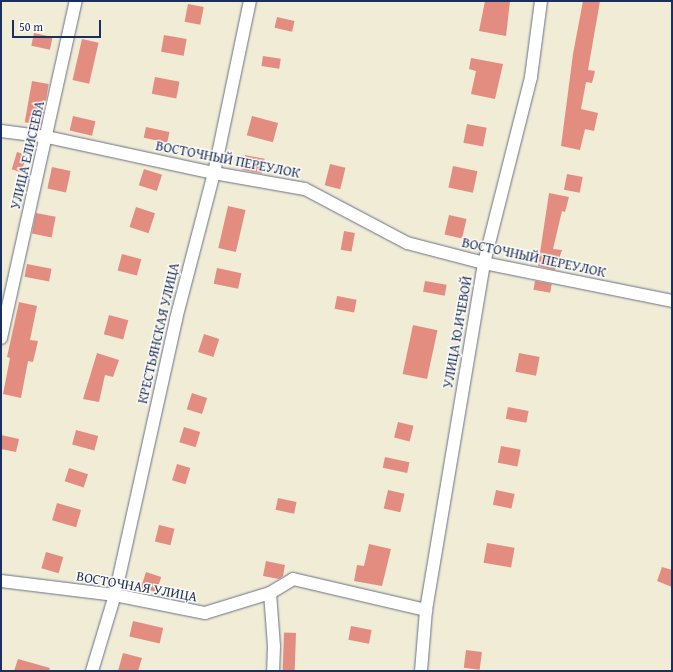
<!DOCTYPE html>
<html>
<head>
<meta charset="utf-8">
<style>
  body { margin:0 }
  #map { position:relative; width:673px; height:672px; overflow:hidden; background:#f1ecd5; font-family:"Gentium Book Plus",serif }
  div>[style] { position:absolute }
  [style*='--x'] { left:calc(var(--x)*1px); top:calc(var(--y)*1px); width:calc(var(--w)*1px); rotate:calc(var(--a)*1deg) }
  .building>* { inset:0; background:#e38d81; transform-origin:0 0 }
  .roads { filter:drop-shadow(0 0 1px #667188) drop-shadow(0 0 1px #667188) }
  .minor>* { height:12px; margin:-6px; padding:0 6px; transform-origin:6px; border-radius:6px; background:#fff }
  span { translate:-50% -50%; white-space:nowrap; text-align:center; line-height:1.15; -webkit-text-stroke:3px #fdfcf7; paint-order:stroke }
  .street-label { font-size:14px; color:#1b2f5e }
  .frame { position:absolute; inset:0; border:2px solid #1b2f5e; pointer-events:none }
  .scale { position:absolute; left:12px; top:20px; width:89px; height:18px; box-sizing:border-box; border:2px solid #1b2f5e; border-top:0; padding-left:5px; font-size:12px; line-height:14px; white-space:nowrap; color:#1b2f5e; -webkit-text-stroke:3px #fdfcf7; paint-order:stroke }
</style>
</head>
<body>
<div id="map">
  <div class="building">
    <div style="clip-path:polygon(485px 1px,510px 1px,506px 36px,479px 31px)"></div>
    <div style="clip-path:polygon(583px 1px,600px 1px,588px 70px,595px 71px,592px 83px,586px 82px,581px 109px,598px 113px,594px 131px,585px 129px,580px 150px,561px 146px,573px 54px)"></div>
    <div style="left:188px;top:4px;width:16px;height:18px;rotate:11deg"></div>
    <div style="left:277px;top:17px;width:18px;height:11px;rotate:13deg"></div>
    <div style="left:34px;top:33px;width:19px;height:13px;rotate:12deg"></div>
    <div style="left:164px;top:35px;width:23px;height:17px;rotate:10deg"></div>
    <div style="left:82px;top:39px;width:17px;height:42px;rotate:13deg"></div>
    <div style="left:263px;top:56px;width:18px;height:10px;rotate:9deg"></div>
    <div style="clip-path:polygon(471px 58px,503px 64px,495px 99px,471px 94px,476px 71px,469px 69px)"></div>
    <div style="left:155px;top:77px;width:25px;height:17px;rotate:11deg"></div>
    <div style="left:32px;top:81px;width:17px;height:42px;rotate:10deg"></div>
    <div style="left:73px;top:116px;width:23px;height:15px;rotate:13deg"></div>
    <div style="left:252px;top:116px;width:27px;height:20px;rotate:15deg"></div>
    <div style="left:467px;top:124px;width:20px;height:19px;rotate:11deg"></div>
    <div style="left:146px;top:127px;width:24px;height:11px;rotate:12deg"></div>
    <div style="left:17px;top:152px;width:10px;height:18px;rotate:17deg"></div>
    <div style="left:245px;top:155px;width:20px;height:15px;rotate:11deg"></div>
    <div style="left:330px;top:164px;width:16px;height:22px;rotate:14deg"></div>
    <div style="left:453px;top:166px;width:25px;height:22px;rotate:12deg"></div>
    <div style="left:52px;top:167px;width:19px;height:22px;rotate:12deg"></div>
    <div style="left:144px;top:169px;width:19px;height:17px;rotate:18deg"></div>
    <div style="left:567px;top:174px;width:16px;height:16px;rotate:11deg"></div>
    <div style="clip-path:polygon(549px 193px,569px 197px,565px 212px,562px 211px,553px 249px,562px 250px,555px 270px,538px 266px)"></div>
    <div style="left:228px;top:206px;width:18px;height:43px;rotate:13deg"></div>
    <div style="left:136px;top:207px;width:20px;height:21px;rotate:18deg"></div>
    <div style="left:36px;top:213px;width:20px;height:21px;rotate:11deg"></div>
    <div style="left:449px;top:215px;width:18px;height:20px;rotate:13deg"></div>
    <div style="left:344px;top:231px;width:11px;height:19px;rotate:10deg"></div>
    <div style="left:122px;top:254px;width:20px;height:17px;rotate:15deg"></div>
    <div style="left:27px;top:264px;width:25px;height:13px;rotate:11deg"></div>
    <div style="left:217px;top:268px;width:25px;height:16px;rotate:12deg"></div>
    <div style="left:425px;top:281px;width:22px;height:11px;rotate:10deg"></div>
    <div style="left:535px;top:281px;width:17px;height:9px;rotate:10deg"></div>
    <div style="left:337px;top:296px;width:20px;height:13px;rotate:11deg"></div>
    <div style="clip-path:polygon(19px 302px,37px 306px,30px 340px,38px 341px,33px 362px,28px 361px,21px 398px,3px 394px,10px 358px,7px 357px)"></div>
    <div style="left:109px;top:315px;width:20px;height:20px;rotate:15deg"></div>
    <div style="left:413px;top:325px;width:25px;height:50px;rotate:12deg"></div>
    <div style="left:204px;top:334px;width:16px;height:19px;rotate:18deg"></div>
    <div style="clip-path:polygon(97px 353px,119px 360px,113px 377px,105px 375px,99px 402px,83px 399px)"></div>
    <div style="left:519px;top:353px;width:21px;height:19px;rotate:11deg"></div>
    <div style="left:192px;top:393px;width:16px;height:17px;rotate:18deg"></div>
    <div style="left:508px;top:407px;width:21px;height:12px;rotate:11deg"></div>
    <div style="left:398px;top:422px;width:16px;height:16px;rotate:14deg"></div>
    <div style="left:184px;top:427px;width:17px;height:16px;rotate:17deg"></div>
    <div style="left:76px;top:430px;width:23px;height:15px;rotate:15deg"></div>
    <div style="clip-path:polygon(1px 435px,19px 439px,16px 452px,1px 449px)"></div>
    <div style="left:501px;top:446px;width:20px;height:17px;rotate:11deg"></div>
    <div style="left:385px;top:457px;width:25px;height:11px;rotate:12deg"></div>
    <div style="left:177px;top:464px;width:14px;height:17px;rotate:17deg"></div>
    <div style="left:69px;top:468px;width:20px;height:14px;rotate:18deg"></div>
    <div style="left:388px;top:490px;width:17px;height:19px;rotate:13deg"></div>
    <div style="left:496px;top:490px;width:19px;height:15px;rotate:12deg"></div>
    <div style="left:278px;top:498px;width:19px;height:12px;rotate:12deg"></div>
    <div style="left:57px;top:503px;width:25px;height:18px;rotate:16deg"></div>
    <div style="left:159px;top:525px;width:16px;height:17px;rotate:14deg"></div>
    <div style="left:487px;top:543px;width:28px;height:20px;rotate:10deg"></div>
    <div style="clip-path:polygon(369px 544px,391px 549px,382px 586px,354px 581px,357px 565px,364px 566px)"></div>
    <div style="left:46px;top:552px;width:18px;height:17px;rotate:16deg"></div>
    <div style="clip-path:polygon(266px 561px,285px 565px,283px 576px,279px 579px,263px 576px)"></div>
    <div style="clip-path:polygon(662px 567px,672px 570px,672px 587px,657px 581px)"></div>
    <div style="left:146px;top:572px;width:16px;height:16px;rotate:18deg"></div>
    <div style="left:133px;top:621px;width:31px;height:16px;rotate:13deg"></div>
    <div style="left:351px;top:626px;width:21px;height:14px;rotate:11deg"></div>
    <div style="left:296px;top:633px;width:38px;height:12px;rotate:92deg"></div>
    <div style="left:466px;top:650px;width:16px;height:18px;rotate:7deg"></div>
    <div style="clip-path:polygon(123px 653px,142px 658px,138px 671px,118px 671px)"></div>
    <div style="clip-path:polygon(18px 659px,50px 668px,49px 671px,14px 671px)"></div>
  </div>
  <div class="roads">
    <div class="minor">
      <div style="--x:1;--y:131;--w:46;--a:7.4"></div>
      <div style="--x:47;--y:137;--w:171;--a:12.2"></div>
      <div style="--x:214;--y:173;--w:92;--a:10"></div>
      <div style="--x:305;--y:189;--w:115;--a:27.9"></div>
      <div style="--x:407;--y:243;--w:80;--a:14.6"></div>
      <div style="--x:484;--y:263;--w:192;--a:11.4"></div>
      <div style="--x:1;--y:338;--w:345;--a:-77.5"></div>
      <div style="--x:1;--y:581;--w:115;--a:7"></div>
      <div style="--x:115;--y:595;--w:92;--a:11.3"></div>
      <div style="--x:205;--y:613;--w:68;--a:-17.1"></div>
      <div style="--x:270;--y:593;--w:27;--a:-31"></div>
      <div style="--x:293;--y:579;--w:137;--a:13.1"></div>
      <div style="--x:270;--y:593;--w:53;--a:85.7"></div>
      <div style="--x:274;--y:646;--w:25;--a:92"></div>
      <div style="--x:92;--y:671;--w:79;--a:-73.2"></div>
      <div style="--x:115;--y:595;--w:283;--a:-77.5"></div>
      <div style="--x:176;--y:319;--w:151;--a:-75.4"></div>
      <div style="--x:214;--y:173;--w:176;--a:-78.2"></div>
      <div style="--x:421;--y:671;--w:61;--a:-85.3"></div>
      <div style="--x:426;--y:610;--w:352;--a:-80.5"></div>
      <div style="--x:484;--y:263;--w:192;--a:-75.8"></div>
      <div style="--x:531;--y:77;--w:77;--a:-82.5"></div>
    </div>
  </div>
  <div class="street-label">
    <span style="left:27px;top:155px;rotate:-77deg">УЛИЦА ЕЛИСЕЕВА</span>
    <span style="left:228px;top:159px;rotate:11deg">ВОСТОЧНЫЙ ПЕРЕУЛОК</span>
    <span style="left:534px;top:257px;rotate:12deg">ВОСТОЧНЫЙ ПЕРЕУЛОК</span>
    <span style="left:457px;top:332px;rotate:-80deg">УЛИЦА Ю.ИЧЕВОЙ</span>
    <span style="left:158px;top:333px;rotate:-77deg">КРЕСТЬЯНСКАЯ УЛИЦА</span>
    <span style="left:137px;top:586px;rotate:10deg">ВОСТОЧНАЯ УЛИЦА</span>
  </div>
  <div class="frame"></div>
  <div class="scale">50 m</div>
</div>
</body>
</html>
